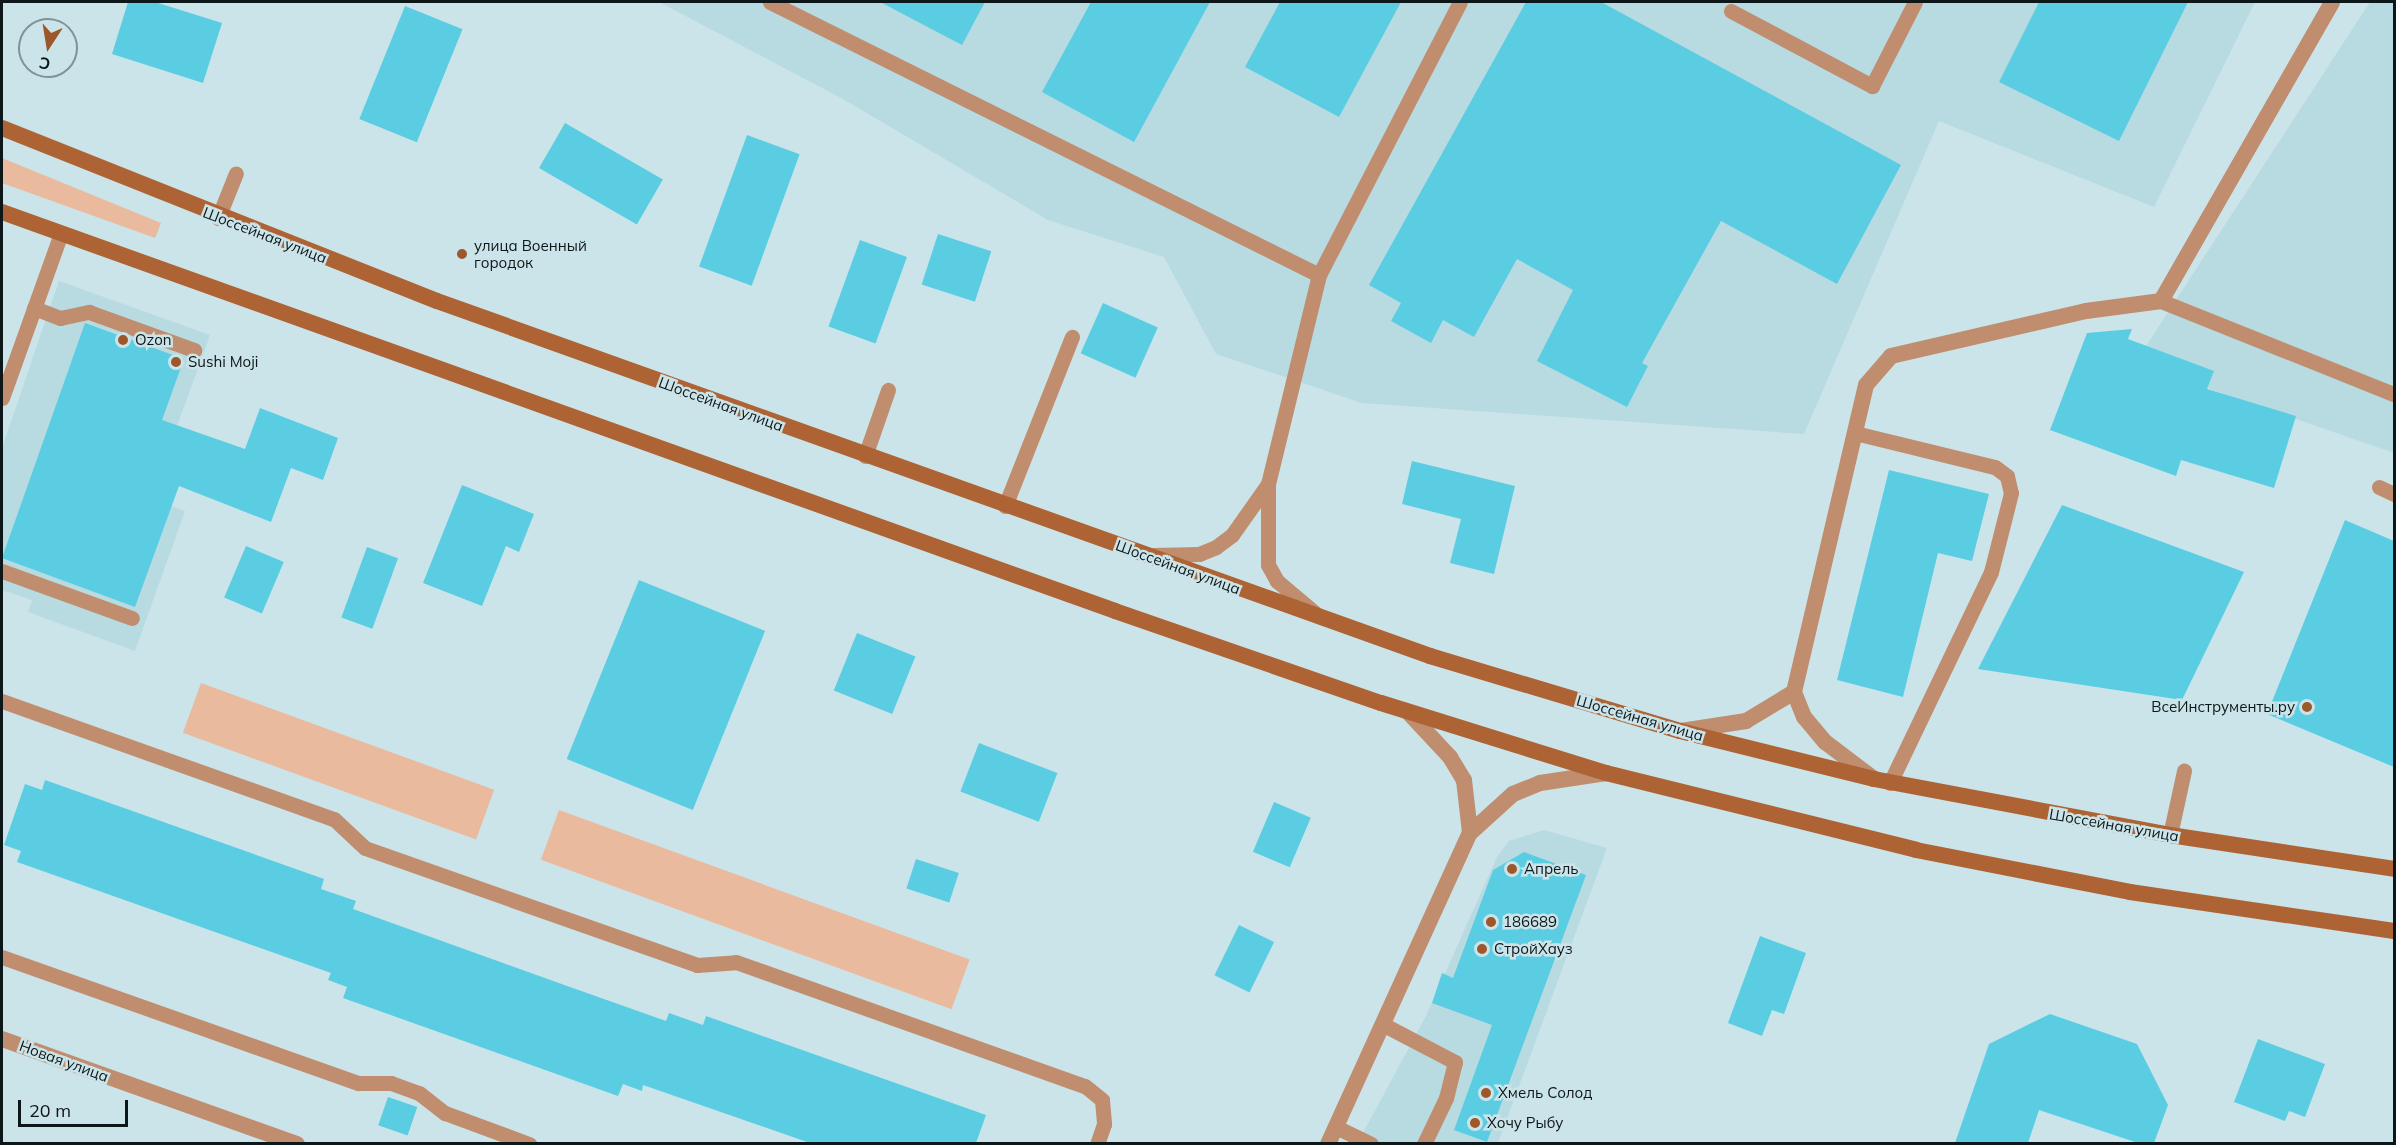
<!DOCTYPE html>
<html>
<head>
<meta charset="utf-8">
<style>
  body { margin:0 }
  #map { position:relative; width:2396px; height:1145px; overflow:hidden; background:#cbe4e9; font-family:Mulish,sans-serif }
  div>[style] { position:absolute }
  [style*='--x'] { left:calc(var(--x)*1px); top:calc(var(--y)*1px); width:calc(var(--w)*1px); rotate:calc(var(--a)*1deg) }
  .built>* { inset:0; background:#b8dae1 }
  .green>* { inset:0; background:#eaba9f; transform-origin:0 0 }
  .building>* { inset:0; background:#5acde3; transform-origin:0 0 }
  .service>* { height:15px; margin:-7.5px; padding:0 7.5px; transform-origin:7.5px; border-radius:7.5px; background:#c08d6f }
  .minor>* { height:16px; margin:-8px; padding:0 8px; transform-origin:8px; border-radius:8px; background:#c08d6f }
  .secondary>* { height:16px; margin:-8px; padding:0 8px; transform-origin:8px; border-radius:8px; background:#ae6334 }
  .dots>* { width:16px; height:16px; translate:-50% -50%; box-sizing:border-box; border:3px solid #cbe4e9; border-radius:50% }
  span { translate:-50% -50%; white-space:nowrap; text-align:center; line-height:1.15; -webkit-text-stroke:5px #cbe4e9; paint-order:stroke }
  .street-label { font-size:15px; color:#0d1618 }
  .poi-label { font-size:15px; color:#0d1618 }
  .left { translate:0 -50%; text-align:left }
  .right { translate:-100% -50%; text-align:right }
  .frame { position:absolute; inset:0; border:3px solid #0d1618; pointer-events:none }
  .north { position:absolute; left:18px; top:18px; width:60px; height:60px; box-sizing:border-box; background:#cbe4e9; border:2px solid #7f9295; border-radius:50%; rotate:192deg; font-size:16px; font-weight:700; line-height:24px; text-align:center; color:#0d1618 }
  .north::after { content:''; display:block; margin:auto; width:21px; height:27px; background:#9c572b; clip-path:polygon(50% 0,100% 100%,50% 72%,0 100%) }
  .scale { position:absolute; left:18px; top:1100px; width:110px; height:27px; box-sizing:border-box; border:3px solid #0d1618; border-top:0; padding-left:8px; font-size:18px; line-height:21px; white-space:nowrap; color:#0d1618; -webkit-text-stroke:4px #cbe4e9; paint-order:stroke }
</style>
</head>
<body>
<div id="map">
  <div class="built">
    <div style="clip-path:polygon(659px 2px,2255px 2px,2154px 207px,1939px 121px,1804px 434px,1362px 403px,1216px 354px,1164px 257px,1048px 220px,843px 99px)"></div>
    <div style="clip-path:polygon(2370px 2px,2394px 2px,2394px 453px,2135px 363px)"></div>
    <div style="clip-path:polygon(59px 281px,210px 335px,151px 498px,185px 511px,135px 651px,28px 612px,32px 600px,2px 590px,2px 448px)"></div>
    <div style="clip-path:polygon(1544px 830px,1607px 848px,1498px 1143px,1357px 1144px,1425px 1018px,1497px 857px,1509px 841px)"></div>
  </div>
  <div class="green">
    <div style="clip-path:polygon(2px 158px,161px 223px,155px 238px,2px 183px)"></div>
    <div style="left:201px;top:683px;width:312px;height:53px;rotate:20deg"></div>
    <div style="left:559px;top:810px;width:437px;height:53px;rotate:20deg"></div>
  </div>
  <div class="building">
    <div style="clip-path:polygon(128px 2px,155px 2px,222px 23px,203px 83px,112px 54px)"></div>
    <div style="clip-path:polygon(880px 2px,985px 2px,962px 45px)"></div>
    <div style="clip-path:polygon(1091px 2px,1210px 2px,1134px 142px,1042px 92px)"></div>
    <div style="clip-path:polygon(1280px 2px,1401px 2px,1339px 117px,1245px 67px)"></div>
    <div style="clip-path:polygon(1526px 2px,1601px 2px,1901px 165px,1837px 284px,1721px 221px,1642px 363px,1648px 366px,1627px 407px,1537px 361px,1573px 290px,1517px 259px,1474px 337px,1443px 320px,1431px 343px,1391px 321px,1401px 303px,1369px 285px)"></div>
    <div style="clip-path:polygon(2039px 2px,2188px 2px,2119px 141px,1999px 82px)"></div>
    <div style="left:405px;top:6px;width:62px;height:122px;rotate:22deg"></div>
    <div style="left:565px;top:123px;width:113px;height:52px;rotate:30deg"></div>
    <div style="left:747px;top:135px;width:56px;height:140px;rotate:20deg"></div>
    <div style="left:938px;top:234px;width:56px;height:53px;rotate:18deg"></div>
    <div style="left:860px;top:240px;width:50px;height:92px;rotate:20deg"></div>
    <div style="left:1103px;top:303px;width:60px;height:55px;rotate:24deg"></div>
    <div style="clip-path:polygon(85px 323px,184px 359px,162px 420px,245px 449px,260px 408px,338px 438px,323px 480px,291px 468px,271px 522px,179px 486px,135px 607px,2px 558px)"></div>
    <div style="clip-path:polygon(2132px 329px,2128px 339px,2214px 371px,2207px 389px,2296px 416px,2274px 488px,2181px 460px,2176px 476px,2050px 430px,2087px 333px)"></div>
    <div style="clip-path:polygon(1412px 461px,1515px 486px,1494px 574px,1450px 563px,1461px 519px,1402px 504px)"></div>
    <div style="clip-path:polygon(1889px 470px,1989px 494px,1972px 561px,1938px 553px,1903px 697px,1837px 680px)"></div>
    <div style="clip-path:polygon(462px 485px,534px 514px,519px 552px,506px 546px,482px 606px,423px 583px)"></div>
    <div style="clip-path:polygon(2062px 505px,2244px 572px,2182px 700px,1978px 669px)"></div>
    <div style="clip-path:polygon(2345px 520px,2394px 541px,2394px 767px,2267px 714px)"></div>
    <div style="left:246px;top:546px;width:41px;height:56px;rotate:23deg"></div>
    <div style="left:367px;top:547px;width:33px;height:75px;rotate:20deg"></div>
    <div style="left:639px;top:580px;width:136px;height:193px;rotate:22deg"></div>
    <div style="left:857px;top:633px;width:63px;height:62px;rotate:22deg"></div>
    <div style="left:979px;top:743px;width:84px;height:52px;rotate:21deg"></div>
    <div style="clip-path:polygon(45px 780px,324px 879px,321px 889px,356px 901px,353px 909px,570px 987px,666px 1021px,669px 1013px,703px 1025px,706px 1016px,986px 1115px,976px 1143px,810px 1143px,643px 1085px,642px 1091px,623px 1084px,618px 1096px,343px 998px,347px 987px,328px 980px,331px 973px,17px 862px,21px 851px,4px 845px,25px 784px,42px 790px)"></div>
    <div style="left:1274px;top:802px;width:40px;height:54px;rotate:23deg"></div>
    <div style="clip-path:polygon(1524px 852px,1586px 875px,1487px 1142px,1454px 1130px,1492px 1025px,1432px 1003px,1442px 973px,1453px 978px,1493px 870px)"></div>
    <div style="left:916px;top:859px;width:45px;height:31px;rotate:18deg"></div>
    <div style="left:1239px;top:925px;width:39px;height:56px;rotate:26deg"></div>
    <div style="clip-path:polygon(1760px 936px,1806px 953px,1784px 1014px,1772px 1010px,1762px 1036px,1728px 1023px)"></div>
    <div style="clip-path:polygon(2050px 1014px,2137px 1044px,2168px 1105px,2154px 1143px,2138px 1143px,2039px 1110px,2028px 1143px,1955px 1143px,1989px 1044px)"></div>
    <div style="clip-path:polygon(2258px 1039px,2325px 1064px,2305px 1117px,2289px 1111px,2285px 1121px,2234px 1102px)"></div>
    <div style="left:388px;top:1097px;width:31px;height:30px;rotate:19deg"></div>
  </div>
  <div class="service">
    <div style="--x:770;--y:2;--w:613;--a:26.44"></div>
    <div style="--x:1731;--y:11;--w:160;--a:28"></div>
    <div style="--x:1872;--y:86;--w:94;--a:-62.9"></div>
    <div style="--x:218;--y:218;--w:48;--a:-68.2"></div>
    <div style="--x:2161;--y:301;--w:251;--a:21.8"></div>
    <div style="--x:34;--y:308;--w:28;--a:21"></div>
    <div style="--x:60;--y:318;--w:30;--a:-12"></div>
    <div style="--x:89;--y:312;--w:112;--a:19.9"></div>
    <div style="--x:2;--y:398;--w:175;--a:-70.3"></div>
    <div style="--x:1855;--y:433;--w:144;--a:13.7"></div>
    <div style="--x:1995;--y:467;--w:15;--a:37"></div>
    <div style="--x:2007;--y:476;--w:17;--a:77"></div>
    <div style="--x:2011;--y:493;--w:81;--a:104.2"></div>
    <div style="--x:1991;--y:572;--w:234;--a:115.6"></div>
    <div style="--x:865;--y:456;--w:70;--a:-70.8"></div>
    <div style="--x:2379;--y:487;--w:17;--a:25"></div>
    <div style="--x:1005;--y:506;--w:182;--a:-68.4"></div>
    <div style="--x:1153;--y:555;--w:46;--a:-1.2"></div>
    <div style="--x:1199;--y:554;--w:18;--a:-22"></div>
    <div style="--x:1216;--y:547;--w:20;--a:-37"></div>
    <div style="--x:1232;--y:535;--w:62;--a:-54.8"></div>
    <div style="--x:2;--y:571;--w:138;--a:19.9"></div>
    <div style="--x:1315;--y:613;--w:50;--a:-139.9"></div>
    <div style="--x:1277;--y:581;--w:18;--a:-119"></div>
    <div style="--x:1268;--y:565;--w:81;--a:-90"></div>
    <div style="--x:1268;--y:484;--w:215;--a:-76.3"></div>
    <div style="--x:1319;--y:275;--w:307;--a:-62.7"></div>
    <div style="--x:2;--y:701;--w:352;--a:19.6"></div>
    <div style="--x:334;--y:819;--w:42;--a:43.1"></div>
    <div style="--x:365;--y:848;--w:352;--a:19.4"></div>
    <div style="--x:697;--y:965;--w:39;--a:-4"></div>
    <div style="--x:736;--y:962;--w:370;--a:19.6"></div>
    <div style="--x:1085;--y:1086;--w:22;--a:39"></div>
    <div style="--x:1102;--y:1100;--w:24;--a:85"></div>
    <div style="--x:1104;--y:1124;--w:21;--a:109"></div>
    <div style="--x:2170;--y:835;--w:66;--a:-77.7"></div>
    <div style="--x:2;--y:957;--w:378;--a:19.5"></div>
    <div style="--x:358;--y:1083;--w:33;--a:0"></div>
    <div style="--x:391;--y:1083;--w:30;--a:20"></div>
    <div style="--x:419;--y:1093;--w:33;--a:38"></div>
    <div style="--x:445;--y:1113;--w:90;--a:20.3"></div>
    <div style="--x:1386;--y:1026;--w:78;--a:27.6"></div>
    <div style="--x:1455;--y:1062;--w:37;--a:104"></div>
    <div style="--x:1446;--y:1098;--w:51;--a:115.6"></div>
    <div style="--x:1336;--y:1127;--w:39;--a:26"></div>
  </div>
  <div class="minor">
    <div style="--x:1408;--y:712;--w:62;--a:47"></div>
    <div style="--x:1450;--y:757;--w:27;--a:59"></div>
    <div style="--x:1464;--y:780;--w:53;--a:83.5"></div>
    <div style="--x:1681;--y:731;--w:66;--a:-8.7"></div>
    <div style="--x:1746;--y:721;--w:56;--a:-31.1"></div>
    <div style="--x:1874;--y:779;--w:61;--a:-142.9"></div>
    <div style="--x:1825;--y:742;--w:33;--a:-130"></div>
    <div style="--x:1804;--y:717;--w:27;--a:-112"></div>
    <div style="--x:1794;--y:692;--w:315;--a:-76.8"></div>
    <div style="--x:1866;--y:385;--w:38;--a:-49"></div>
    <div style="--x:1891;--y:356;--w:200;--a:-13"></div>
    <div style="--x:2086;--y:311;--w:76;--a:-7.6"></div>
    <div style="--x:2161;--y:301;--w:344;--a:-60.2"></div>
    <div style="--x:2;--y:1039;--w:313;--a:19.6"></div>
    <div style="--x:1328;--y:1144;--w:342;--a:-65.5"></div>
    <div style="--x:1470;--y:833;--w:58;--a:-42.2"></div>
    <div style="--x:1513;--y:794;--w:29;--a:-22"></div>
    <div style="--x:1540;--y:783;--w:67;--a:-8.6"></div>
  </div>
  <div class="secondary">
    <div style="--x:2;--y:128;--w:468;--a:21.7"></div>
    <div style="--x:437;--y:301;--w:1055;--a:19.67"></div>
    <div style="--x:1430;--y:656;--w:261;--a:16.7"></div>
    <div style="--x:1680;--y:731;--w:200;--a:13.9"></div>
    <div style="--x:1874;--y:779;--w:301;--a:10.7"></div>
    <div style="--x:2170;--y:835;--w:227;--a:8.6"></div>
    <div style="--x:2;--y:212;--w:1182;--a:19.72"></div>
    <div style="--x:1115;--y:611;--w:281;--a:19.1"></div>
    <div style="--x:1381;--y:703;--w:236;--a:17.3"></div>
    <div style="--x:1606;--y:773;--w:319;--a:13.9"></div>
    <div style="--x:1916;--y:850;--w:218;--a:11.1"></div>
    <div style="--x:2130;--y:892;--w:267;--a:8.4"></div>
  </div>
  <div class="dots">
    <div style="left:462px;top:254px;background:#9c572b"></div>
    <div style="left:123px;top:340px;background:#9c572b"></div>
    <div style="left:176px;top:362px;background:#9c572b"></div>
    <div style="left:2307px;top:707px;background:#9c572b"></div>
    <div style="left:1512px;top:869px;background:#9c572b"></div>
    <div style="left:1491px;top:922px;background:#9c572b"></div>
    <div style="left:1482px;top:949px;background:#9c572b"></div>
    <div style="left:1486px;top:1093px;background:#9c572b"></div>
    <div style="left:1475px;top:1123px;background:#9c572b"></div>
  </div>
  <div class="street-label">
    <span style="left:265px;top:235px;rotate:21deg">Шоссейная улица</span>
    <span style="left:721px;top:404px;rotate:20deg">Шоссейная улица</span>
    <span style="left:1178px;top:567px;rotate:20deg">Шоссейная улица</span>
    <span style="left:1640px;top:718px;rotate:16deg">Шоссейная улица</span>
    <span style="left:2114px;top:825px;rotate:10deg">Шоссейная улица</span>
    <span style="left:64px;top:1061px;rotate:20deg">Новая улица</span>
  </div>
  <div class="poi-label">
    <span class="left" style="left:474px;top:254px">улица Военный<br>городок</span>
    <span class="left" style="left:135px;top:340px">Ozon</span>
    <span class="left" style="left:188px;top:362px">Sushi Moji</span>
    <span class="right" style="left:2295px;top:707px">ВсеИнструменты.ру</span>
    <span class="left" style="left:1524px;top:869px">Апрель</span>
    <span class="left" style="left:1503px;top:922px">186689</span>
    <span class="left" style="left:1494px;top:949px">СтройХауз</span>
    <span class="left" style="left:1498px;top:1093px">Хмель Солод</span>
    <span class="left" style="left:1487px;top:1123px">Хочу Рыбу</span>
  </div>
  <div class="frame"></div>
  <div class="north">С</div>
  <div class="scale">20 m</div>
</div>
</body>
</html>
